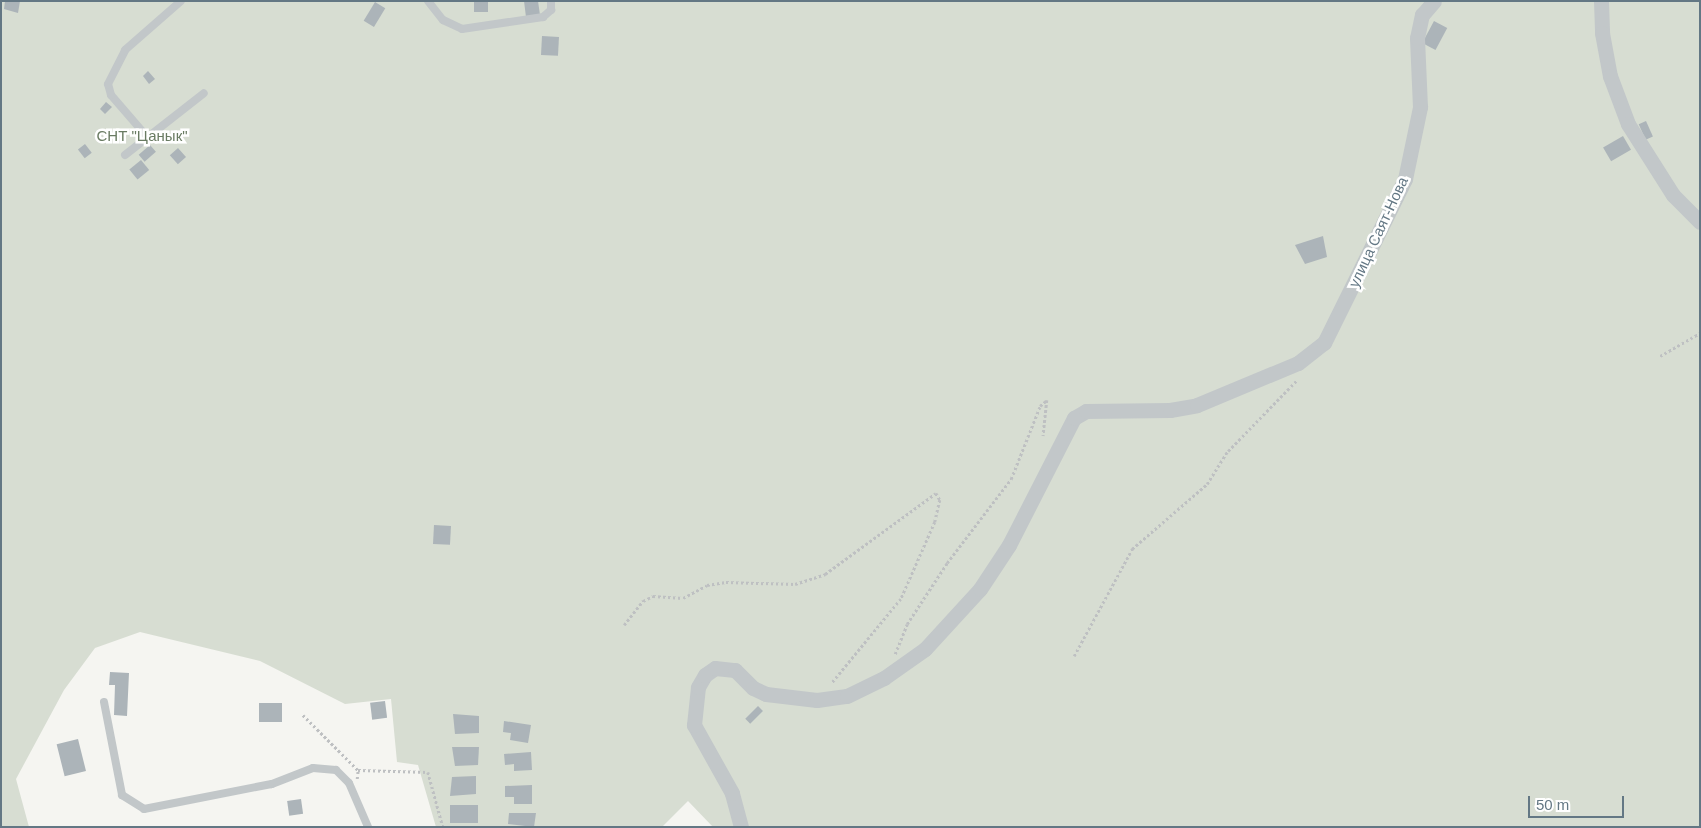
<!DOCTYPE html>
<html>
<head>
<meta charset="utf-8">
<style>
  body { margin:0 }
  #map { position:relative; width:1701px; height:828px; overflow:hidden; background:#f5f5f1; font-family:Arial,sans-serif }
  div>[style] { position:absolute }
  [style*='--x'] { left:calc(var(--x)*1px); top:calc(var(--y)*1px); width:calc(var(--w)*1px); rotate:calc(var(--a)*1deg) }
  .green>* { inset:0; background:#d7ddd2 }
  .building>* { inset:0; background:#acb4b9; transform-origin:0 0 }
  .path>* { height:2.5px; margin-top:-1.25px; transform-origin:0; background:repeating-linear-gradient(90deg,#bec0c2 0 2.5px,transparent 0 5px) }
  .service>* { height:8px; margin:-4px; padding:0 4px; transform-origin:4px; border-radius:4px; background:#c2c7c9 }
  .minor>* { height:15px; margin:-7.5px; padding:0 7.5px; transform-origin:7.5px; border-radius:7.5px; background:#c2c7c9 }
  span { translate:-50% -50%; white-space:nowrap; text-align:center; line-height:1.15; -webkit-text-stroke:5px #fff; paint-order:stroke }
  .park-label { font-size:15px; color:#697b62 }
  .street-label { font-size:15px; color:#637784 }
  .frame { position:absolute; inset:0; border:2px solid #637784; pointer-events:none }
  .scale { position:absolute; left:1528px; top:796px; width:96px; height:22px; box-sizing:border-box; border:2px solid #637784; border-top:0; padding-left:6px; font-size:15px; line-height:18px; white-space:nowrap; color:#637784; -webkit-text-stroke:4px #fff; paint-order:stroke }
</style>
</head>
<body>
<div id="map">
  <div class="green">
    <div style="clip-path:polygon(1px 1px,1700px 1px,1700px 827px,713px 827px,688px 801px,662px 827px,436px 827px,418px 765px,397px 762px,391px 699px,345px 704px,260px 661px,140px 632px,95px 648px,64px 690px,16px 779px,29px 827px,1px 827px)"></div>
  </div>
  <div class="building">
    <div style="clip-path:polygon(5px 1px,20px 1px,18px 13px,4px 9px)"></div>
    <div style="left:474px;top:1px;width:14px;height:11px"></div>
    <div style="clip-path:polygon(524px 1px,538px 1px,540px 15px,526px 17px)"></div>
    <div style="left:375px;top:2px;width:12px;height:22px;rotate:31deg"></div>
    <div style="left:1434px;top:21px;width:15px;height:25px;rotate:28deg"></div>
    <div style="left:542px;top:36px;width:17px;height:19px;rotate:3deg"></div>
    <div style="clip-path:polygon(148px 71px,155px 79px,149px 84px,143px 76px)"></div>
    <div style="clip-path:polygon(106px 102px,112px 107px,105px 114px,100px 109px)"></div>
    <div style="left:1646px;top:121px;width:17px;height:8px;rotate:66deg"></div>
    <div style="left:1623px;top:136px;width:16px;height:23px;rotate:60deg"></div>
    <div style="left:85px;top:144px;width:11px;height:9px;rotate:52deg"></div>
    <div style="left:150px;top:145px;width:9px;height:15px;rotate:49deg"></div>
    <div style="left:178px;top:148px;width:12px;height:11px;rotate:48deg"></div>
    <div style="left:141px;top:160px;width:13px;height:15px;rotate:51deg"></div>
    <div style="clip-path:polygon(1323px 236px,1327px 257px,1305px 264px,1295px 245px)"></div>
    <div style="left:434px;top:525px;width:17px;height:19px;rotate:3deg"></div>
    <div style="clip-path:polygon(110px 672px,129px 673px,127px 716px,114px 715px,115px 685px,109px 685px)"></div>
    <div style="left:385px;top:701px;width:17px;height:15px;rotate:83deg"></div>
    <div style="left:259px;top:703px;width:23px;height:19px"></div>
    <div style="left:758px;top:706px;width:7px;height:18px;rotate:45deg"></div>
    <div style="clip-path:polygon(453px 714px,479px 716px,479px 733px,455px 734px)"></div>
    <div style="clip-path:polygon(504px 721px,531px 725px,528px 743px,510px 740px,511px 733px,503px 732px)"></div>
    <div style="left:78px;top:739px;width:33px;height:22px;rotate:76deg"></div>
    <div style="clip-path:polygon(452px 747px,479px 747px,478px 765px,455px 766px)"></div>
    <div style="clip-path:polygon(531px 752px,532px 770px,514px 771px,514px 764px,505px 765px,504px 754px)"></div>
    <div style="clip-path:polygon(476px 776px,476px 794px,450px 796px,452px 777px)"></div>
    <div style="clip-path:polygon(532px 785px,532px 804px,514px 804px,514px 797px,505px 797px,505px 786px)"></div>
    <div style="left:301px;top:799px;width:15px;height:14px;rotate:82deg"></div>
    <div style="left:450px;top:805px;width:28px;height:18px"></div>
    <div style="clip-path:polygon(509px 813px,536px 813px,534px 827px,508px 824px)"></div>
  </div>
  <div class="path">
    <div style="--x:1660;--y:356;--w:46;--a:-29.9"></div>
    <div style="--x:624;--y:625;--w:31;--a:-52"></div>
    <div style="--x:643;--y:601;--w:11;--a:-27"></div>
    <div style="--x:653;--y:596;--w:30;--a:4"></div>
    <div style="--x:683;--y:598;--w:27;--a:-28"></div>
    <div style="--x:707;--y:585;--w:19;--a:-9"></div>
    <div style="--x:726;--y:582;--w:69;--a:1.7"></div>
    <div style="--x:795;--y:584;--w:32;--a:-18"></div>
    <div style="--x:825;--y:574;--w:137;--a:-36.1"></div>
    <div style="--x:936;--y:493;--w:8;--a:60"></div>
    <div style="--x:940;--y:500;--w:23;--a:103"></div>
    <div style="--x:935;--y:522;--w:84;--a:113.8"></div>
    <div style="--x:901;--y:599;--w:109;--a:129.4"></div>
    <div style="--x:895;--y:654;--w:32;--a:-68"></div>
    <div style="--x:907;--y:624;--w:73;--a:-56.7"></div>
    <div style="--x:947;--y:563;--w:106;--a:-52.7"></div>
    <div style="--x:1011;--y:479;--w:79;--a:-68.3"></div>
    <div style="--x:1040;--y:406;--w:9;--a:-41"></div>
    <div style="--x:1047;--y:400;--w:36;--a:96"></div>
    <div style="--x:1074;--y:656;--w:122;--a:-61.5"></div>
    <div style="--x:1132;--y:549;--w:99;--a:-40.9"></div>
    <div style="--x:1207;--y:484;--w:39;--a:-58"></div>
    <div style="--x:1228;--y:451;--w:100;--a:-45.8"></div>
    <div style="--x:303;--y:715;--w:78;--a:45"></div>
    <div style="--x:357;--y:779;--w:9;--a:-84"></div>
    <div style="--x:358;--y:770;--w:70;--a:1.6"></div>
    <div style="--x:428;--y:772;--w:57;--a:74.7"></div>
  </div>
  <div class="service">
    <div style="--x:428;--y:1;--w:24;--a:52"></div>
    <div style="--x:443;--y:20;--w:21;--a:25"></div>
    <div style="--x:462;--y:29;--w:82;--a:-8.4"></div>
    <div style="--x:543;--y:17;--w:11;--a:-41"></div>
    <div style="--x:551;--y:10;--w:9;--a:-90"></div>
    <div style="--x:149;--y:139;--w:58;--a:-130.8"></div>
    <div style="--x:111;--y:95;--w:11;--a:-105"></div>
    <div style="--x:108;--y:84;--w:38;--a:-63"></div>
    <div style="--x:125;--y:50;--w:74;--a:-41.2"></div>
    <div style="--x:125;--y:155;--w:100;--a:-38.1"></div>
    <div style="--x:104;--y:702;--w:95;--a:79"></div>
    <div style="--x:122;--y:795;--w:26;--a:32"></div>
    <div style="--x:144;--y:809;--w:130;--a:-11.1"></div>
    <div style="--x:272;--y:784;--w:44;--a:-21.3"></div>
    <div style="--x:313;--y:768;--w:23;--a:5"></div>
    <div style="--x:336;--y:770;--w:18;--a:45"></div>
    <div style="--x:349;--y:783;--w:48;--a:66.6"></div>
  </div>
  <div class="minor">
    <div style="--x:1601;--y:1;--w:32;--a:88"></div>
    <div style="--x:1602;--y:33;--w:44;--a:79.5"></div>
    <div style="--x:1610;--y:76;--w:51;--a:69.4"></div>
    <div style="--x:1628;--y:124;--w:84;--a:57.6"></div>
    <div style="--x:1673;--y:195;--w:38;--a:45"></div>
    <div style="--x:741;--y:827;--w:35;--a:-105"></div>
    <div style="--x:732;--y:793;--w:78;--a:-119.2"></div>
    <div style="--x:694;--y:725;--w:38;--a:-84"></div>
    <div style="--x:698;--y:687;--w:14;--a:-60"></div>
    <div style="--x:705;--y:675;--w:12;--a:-35"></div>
    <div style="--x:715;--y:668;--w:20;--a:6"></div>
    <div style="--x:735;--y:670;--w:25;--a:45"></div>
    <div style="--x:753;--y:688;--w:14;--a:25"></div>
    <div style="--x:766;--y:694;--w:51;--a:6.7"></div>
    <div style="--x:817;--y:700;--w:30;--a:-8"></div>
    <div style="--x:847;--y:696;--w:41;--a:-25.9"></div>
    <div style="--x:884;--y:678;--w:50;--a:-35.3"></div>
    <div style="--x:925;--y:649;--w:81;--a:-47.5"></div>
    <div style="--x:980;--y:589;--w:53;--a:-56.6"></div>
    <div style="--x:1009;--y:545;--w:143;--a:-62.9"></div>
    <div style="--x:1074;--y:418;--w:14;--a:-30"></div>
    <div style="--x:1086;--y:411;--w:84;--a:-0.7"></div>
    <div style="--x:1170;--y:410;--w:27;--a:-10"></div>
    <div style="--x:1197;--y:405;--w:109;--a:-22.6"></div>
    <div style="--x:1298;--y:363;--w:33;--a:-38"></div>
    <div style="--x:1324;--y:343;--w:183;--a:-63.7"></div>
    <div style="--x:1405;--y:179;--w:74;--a:-78.2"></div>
    <div style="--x:1420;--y:107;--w:69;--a:-92.5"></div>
    <div style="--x:1417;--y:38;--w:24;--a:-78"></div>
    <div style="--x:1422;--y:15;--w:18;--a:-49"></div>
  </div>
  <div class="park-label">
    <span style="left:142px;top:136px">СНТ "Цанык"</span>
  </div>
  <div class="street-label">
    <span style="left:1378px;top:232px;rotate:-65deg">улица Саят-Нова</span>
  </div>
  <div class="frame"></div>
  <div class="scale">50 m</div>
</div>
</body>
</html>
